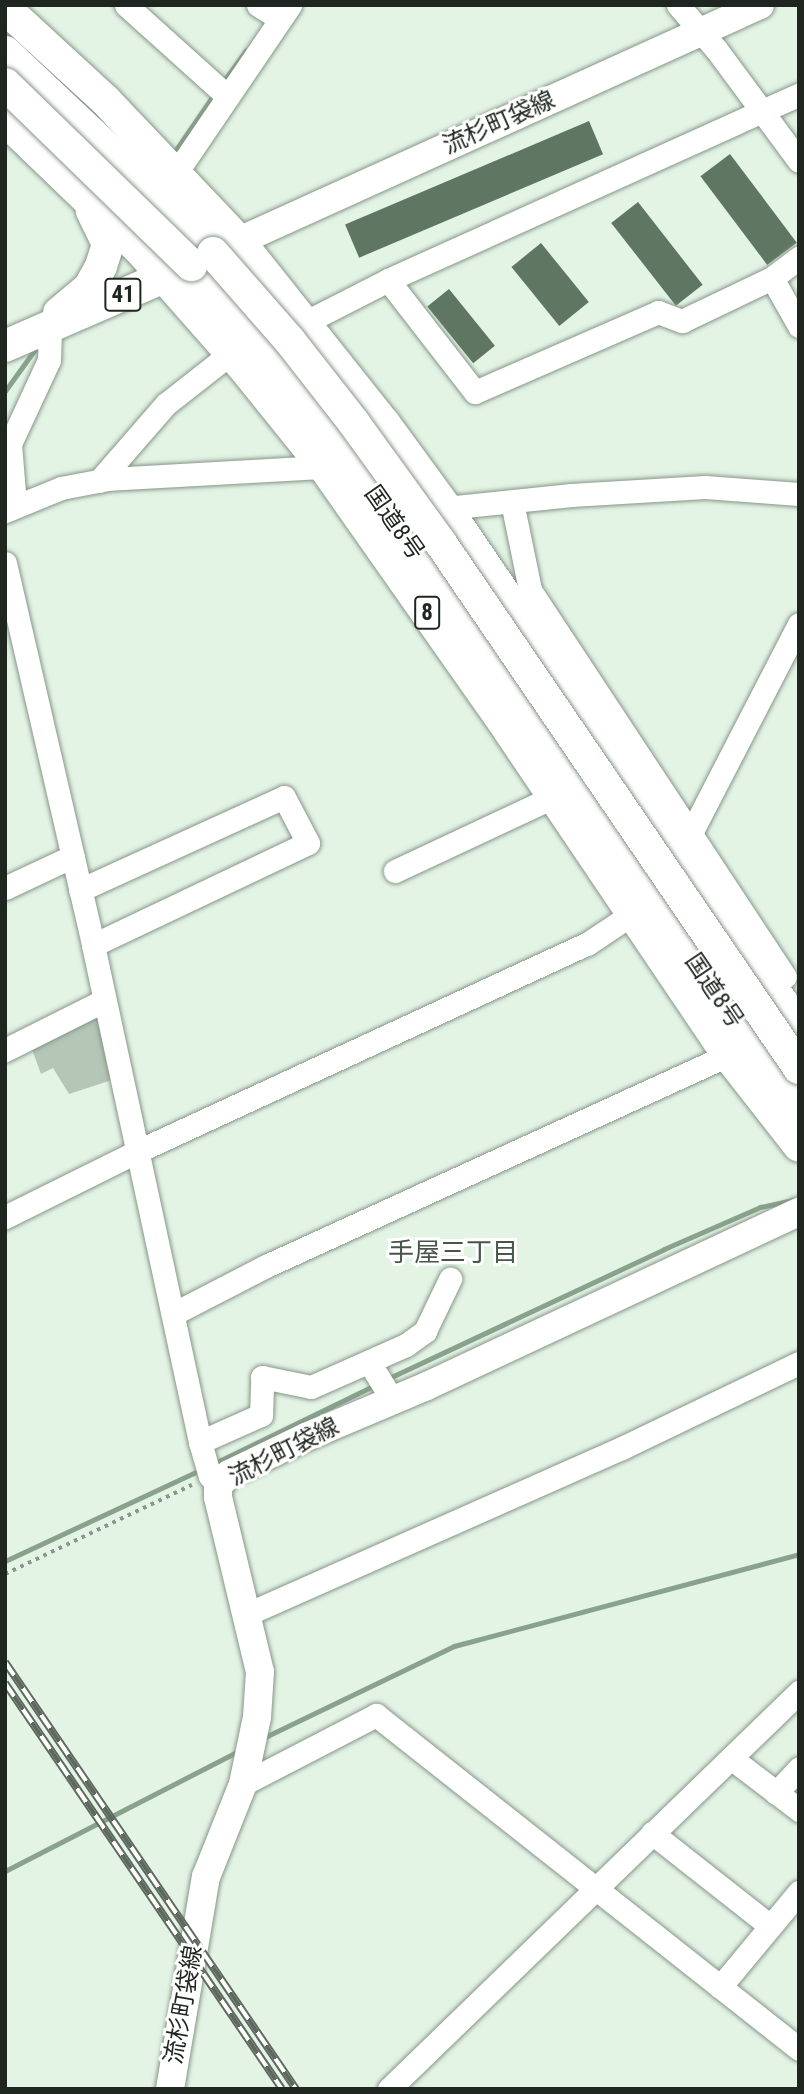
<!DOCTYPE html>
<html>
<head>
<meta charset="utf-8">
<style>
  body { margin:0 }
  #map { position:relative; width:804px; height:2094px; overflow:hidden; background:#e3f4e5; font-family:"Roboto Condensed","Noto Sans JP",sans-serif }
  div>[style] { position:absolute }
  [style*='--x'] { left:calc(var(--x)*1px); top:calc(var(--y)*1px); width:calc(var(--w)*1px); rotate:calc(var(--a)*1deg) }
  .green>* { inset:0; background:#b4c7b7 }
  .stream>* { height:5px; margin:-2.5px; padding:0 2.5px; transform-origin:2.5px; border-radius:2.5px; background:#89a28c }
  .building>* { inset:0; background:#5f7762; transform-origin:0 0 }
  .path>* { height:3.5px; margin-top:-1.75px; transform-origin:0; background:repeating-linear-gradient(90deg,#8b978c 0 3.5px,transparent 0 8.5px) }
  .roads { filter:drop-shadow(0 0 2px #869688) drop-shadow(0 0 2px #869688) }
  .minor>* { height:23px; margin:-11.5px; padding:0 11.5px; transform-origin:11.5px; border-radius:11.5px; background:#fff }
  .major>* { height:28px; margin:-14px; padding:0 14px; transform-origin:14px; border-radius:14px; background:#fff }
  .highway>* { height:32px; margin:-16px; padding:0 16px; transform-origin:16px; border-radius:16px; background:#fff }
  .rail>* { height:8px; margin-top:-4px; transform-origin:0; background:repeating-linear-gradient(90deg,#fff 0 16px,#5e685f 0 32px); box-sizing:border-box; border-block:2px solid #5e685f }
  .bridges { filter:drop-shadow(0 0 2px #869688) drop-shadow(0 0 2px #869688) }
  .highway-bridge>* { height:32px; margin:-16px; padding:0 16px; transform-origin:16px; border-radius:16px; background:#fff }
  span { translate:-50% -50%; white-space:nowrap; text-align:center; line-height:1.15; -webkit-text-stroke:6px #fff; paint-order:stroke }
  .shield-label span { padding:2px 5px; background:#fff; border:2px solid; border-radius:5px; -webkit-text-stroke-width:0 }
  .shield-label { font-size:23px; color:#1f2620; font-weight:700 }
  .street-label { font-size:24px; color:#1f2620 }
  .neighbourhood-label { font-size:26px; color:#48564a }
  .frame { position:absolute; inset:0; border:7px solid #1f2620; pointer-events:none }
</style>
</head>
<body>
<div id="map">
  <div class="green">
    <div style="clip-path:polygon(88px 1013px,99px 1019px,112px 1080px,69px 1094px,53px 1068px,41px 1074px,30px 1044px)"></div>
  </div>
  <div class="stream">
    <div style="--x:223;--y:82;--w:39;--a:-54"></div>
    <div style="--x:173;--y:154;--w:74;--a:-55.5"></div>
    <div style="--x:5;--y:391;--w:57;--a:-54.3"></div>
    <div style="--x:387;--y:1379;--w:306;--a:-25.1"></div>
    <div style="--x:664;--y:1249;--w:105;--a:-23.6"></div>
    <div style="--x:760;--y:1207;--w:35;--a:-12"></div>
    <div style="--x:211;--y:1465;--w:182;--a:-26"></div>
    <div style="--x:5;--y:1561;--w:217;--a:-25"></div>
    <div style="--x:263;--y:1738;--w:212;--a:-25.7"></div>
    <div style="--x:454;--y:1646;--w:357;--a:-14.9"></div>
    <div style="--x:5;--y:1871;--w:267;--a:-27.2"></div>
  </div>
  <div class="building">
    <div style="left:589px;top:121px;width:36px;height:265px;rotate:67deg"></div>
    <div style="left:730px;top:154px;width:111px;height:37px;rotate:53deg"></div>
    <div style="left:638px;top:202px;width:105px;height:34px;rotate:52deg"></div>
    <div style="left:541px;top:243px;width:76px;height:38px;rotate:51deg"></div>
    <div style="left:449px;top:289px;width:73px;height:28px;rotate:51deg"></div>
  </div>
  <div class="path">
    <div style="--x:5;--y:1574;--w:207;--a:-25.5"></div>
  </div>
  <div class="roads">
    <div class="minor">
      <div style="--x:126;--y:5;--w:136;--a:42"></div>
      <div style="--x:258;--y:5;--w:25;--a:32"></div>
      <div style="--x:678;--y:5;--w:58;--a:49.2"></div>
      <div style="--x:716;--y:49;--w:139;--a:53.5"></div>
      <div style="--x:176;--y:173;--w:203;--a:-55.8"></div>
      <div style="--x:772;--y:278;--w:55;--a:60.6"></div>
      <div style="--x:388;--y:280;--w:142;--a:52.2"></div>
      <div style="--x:475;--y:392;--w:200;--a:-23.6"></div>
      <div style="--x:658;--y:312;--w:26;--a:21"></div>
      <div style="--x:682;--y:321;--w:100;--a:-25.5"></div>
      <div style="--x:772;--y:278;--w:34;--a:-37"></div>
      <div style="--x:304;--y:323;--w:94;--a:-27.1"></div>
      <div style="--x:388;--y:280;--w:451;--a:-24.3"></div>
      <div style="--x:99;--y:481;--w:102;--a:-49"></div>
      <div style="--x:166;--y:404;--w:83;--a:-38.1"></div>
      <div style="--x:512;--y:502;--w:90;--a:78.4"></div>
      <div style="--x:530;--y:590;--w:463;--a:56.6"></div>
      <div style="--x:15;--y:504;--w:60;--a:-94.8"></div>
      <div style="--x:10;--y:444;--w:93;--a:-65.1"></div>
      <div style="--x:49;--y:360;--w:34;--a:-88"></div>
      <div style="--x:446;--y:508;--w:126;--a:-5.9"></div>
      <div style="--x:571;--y:495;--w:134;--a:-3.4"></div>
      <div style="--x:705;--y:487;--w:94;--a:4.3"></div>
      <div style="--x:5;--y:511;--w:61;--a:-22.3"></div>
      <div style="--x:61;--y:488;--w:48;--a:-10.8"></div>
      <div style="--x:108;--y:479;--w:216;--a:-3.2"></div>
      <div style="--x:5;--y:563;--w:392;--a:77"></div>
      <div style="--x:93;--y:945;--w:508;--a:77.85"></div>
      <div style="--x:200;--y:1442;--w:35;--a:74"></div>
      <div style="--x:210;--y:1476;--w:13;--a:51"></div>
      <div style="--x:682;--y:843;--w:13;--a:-48"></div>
      <div style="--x:691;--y:833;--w:235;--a:-62.7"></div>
      <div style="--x:395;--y:871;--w:174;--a:-25.1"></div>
      <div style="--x:5;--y:888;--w:75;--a:-25.2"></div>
      <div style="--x:80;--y:890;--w:224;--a:-24.5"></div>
      <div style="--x:284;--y:797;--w:52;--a:62.4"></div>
      <div style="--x:308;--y:843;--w:238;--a:154.6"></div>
      <div style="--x:5;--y:1050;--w:110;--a:-26.6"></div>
      <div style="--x:5;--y:1217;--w:146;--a:-26.4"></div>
      <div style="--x:136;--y:1152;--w:497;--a:-24.8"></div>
      <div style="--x:587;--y:944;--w:54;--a:-33.7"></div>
      <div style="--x:173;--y:1314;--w:105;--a:-27.3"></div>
      <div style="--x:266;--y:1266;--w:508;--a:-24.55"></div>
      <div style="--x:369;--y:1362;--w:46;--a:58.4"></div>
      <div style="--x:200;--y:1442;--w:67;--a:-23.9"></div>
      <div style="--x:261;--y:1415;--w:38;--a:-88"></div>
      <div style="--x:262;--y:1377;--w:50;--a:11.5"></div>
      <div style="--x:311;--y:1387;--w:104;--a:-23.9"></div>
      <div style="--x:406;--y:1345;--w:24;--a:-36"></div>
      <div style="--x:425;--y:1331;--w:58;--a:-64.3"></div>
      <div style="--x:247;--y:1614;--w:410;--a:-23.9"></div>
      <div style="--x:622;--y:1448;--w:196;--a:-25.7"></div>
      <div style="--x:731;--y:1758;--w:86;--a:37.4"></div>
      <div style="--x:243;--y:1784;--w:150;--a:-27.4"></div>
      <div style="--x:376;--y:1715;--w:539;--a:38.29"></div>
      <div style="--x:776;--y:1793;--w:34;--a:-47"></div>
      <div style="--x:652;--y:1833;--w:150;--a:38.2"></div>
      <div style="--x:720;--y:1987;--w:124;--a:-50.3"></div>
      <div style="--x:389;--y:2089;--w:571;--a:-44.08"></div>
    </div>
    <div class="major">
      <div style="--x:239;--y:241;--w:572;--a:-24.37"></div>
      <div style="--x:170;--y:2089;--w:215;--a:-80.4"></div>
      <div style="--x:206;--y:1877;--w:100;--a:-68.3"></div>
      <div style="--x:243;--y:1784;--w:68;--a:-78.2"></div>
      <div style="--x:257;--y:1717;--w:45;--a:-86.2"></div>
      <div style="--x:260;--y:1672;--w:180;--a:-103.5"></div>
      <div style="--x:218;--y:1497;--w:11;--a:-90"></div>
      <div style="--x:218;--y:1486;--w:16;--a:-47"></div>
      <div style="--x:229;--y:1474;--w:85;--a:-25.7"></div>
      <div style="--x:306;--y:1437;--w:131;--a:-22.9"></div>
      <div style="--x:427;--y:1386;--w:411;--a:-25.1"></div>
    </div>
    <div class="highway">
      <div style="--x:5;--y:8;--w:137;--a:42.6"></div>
      <div style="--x:106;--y:101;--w:193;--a:46.5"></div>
      <div style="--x:239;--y:241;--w:233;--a:51.5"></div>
      <div style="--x:384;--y:423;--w:105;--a:53.9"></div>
      <div style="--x:446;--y:508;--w:628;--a:55.78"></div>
      <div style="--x:5;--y:52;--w:188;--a:43.3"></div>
      <div style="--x:142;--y:181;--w:101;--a:45.4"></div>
      <div style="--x:5;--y:120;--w:187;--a:43.9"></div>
      <div style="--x:140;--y:250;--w:157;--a:48.6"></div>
      <div style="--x:244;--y:368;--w:127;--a:51.1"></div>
      <div style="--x:324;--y:467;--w:324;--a:54.9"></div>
      <div style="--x:510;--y:732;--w:390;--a:56"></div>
      <div style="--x:728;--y:1055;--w:115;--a:52"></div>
      <div style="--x:191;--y:265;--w:119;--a:49.1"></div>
      <div style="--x:269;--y:355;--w:99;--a:52"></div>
      <div style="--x:330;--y:433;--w:196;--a:54.8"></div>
      <div style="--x:443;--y:593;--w:550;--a:55.82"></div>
      <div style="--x:752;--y:1048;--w:79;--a:53.3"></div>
      <div style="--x:59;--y:313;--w:39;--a:-40"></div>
      <div style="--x:89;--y:288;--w:25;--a:-61"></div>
      <div style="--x:101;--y:266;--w:23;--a:-72"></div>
      <div style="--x:108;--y:244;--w:37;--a:-116"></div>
      <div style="--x:5;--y:346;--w:191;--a:-23.5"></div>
    </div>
  </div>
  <div class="rail">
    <div style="--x:5;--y:1662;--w:517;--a:55.73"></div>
    <div style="--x:5;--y:1683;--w:491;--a:55.7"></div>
  </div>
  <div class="bridges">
    <div class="highway-bridge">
      <div style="--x:5;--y:84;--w:260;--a:44.2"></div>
      <div style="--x:213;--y:253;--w:117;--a:48.8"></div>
      <div style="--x:290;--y:341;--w:104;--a:52"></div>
      <div style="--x:354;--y:423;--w:147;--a:54.1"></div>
      <div style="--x:440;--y:542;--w:637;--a:55.69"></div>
    </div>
  </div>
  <div class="shield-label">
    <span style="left:123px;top:295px">41</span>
    <span style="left:427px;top:613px">8</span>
  </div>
  <div class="street-label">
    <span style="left:499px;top:123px;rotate:-24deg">流杉町袋線</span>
    <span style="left:394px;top:523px;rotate:55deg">国道8号</span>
    <span style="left:714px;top:991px;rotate:56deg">国道8号</span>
    <span style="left:284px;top:1452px;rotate:-27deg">流杉町袋線</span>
    <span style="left:184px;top:2005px;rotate:-80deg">流杉町袋線</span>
  </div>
  <div class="neighbourhood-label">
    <span style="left:453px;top:1253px">手屋三丁目</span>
  </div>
  <div class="frame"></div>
</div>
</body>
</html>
